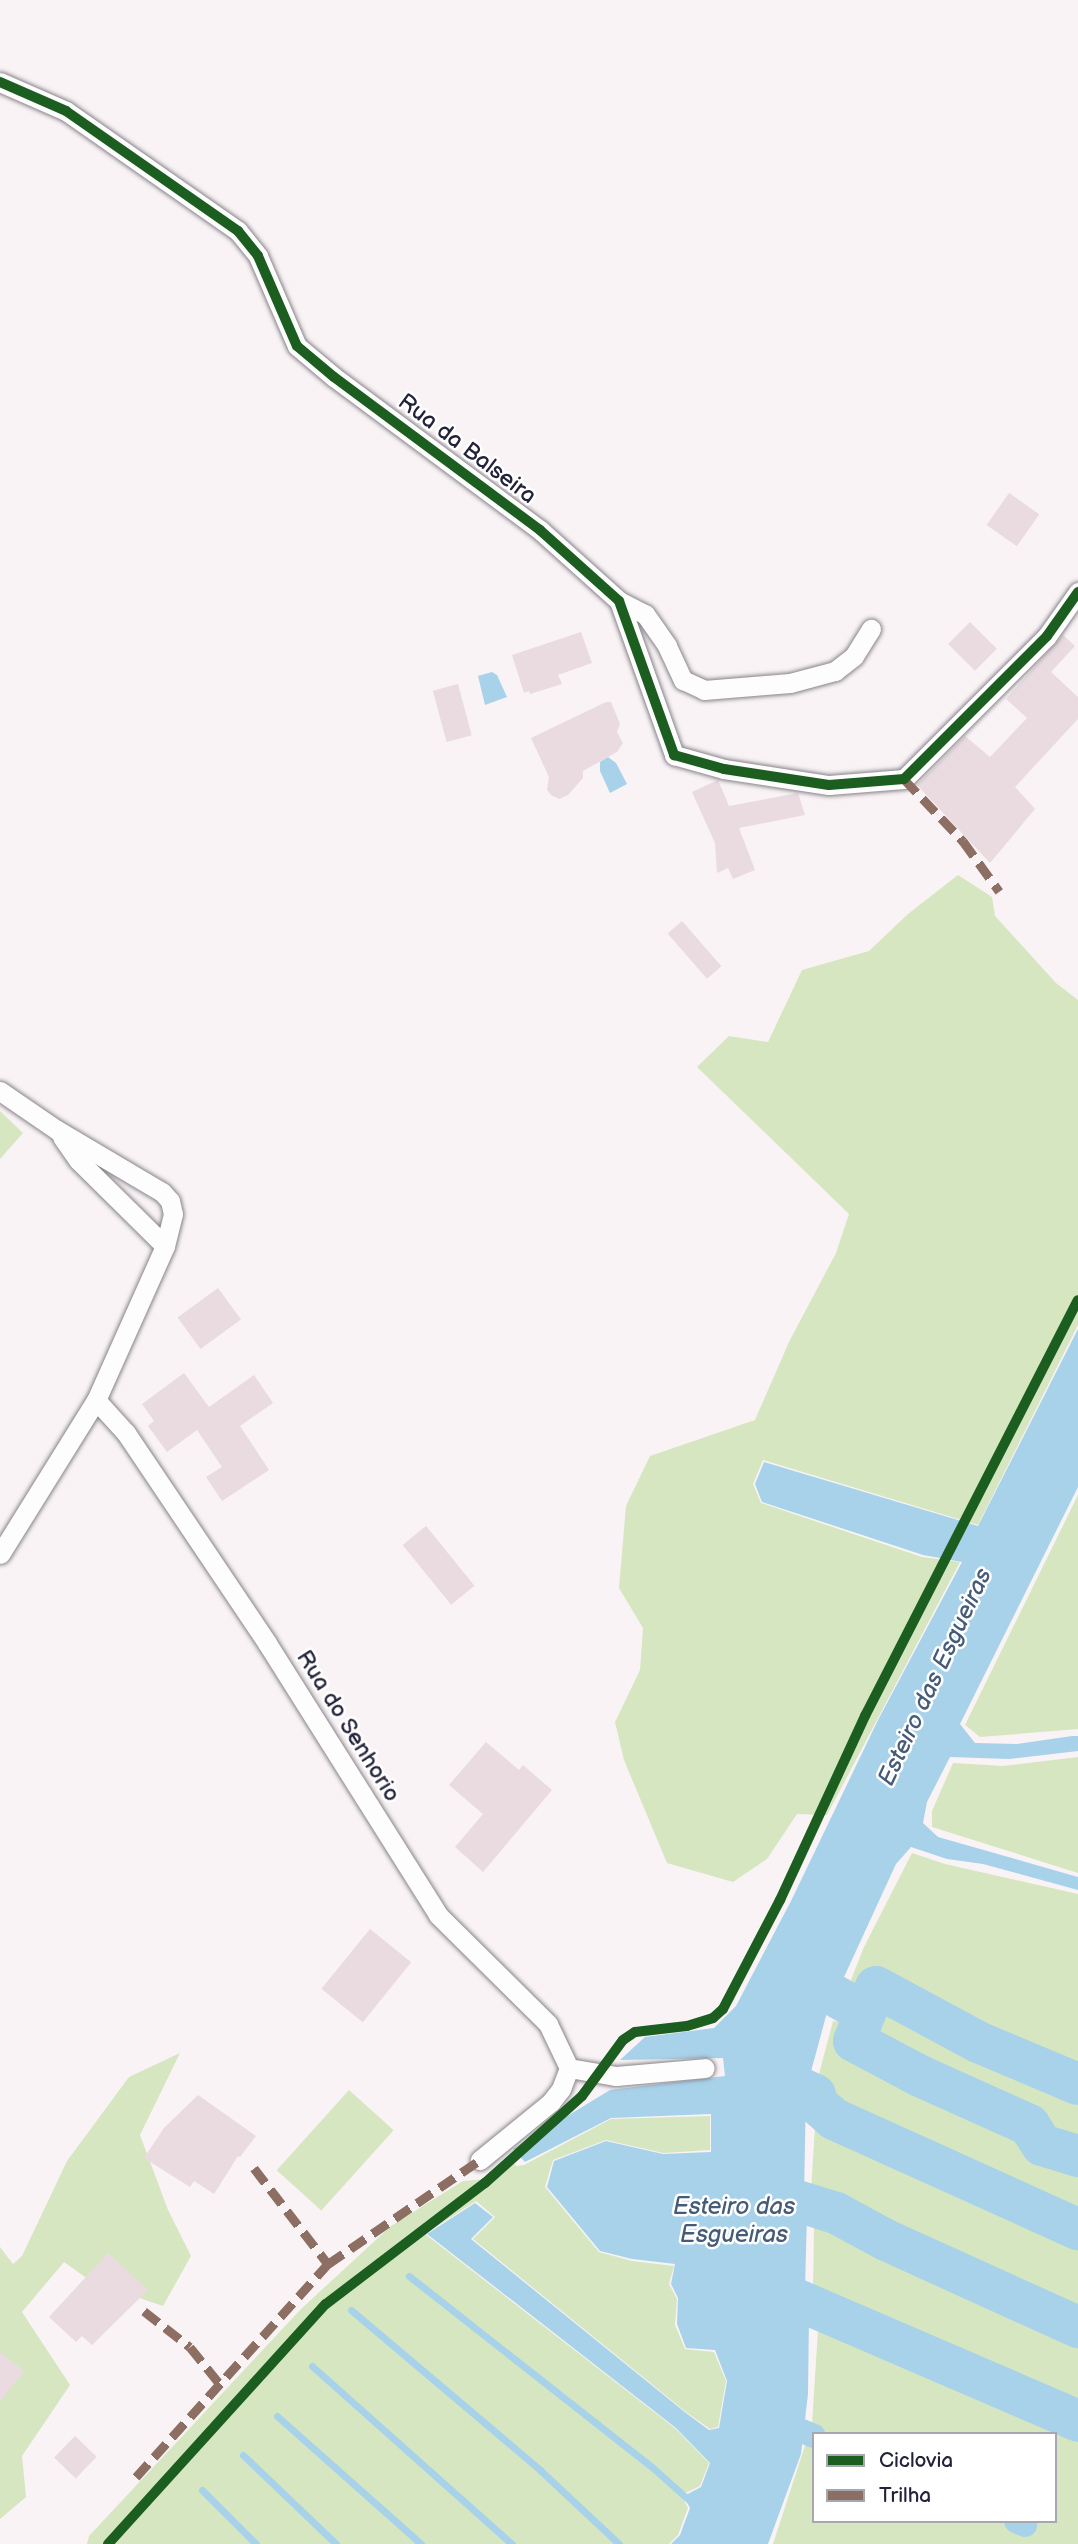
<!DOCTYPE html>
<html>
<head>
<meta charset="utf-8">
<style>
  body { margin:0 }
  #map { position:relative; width:1078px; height:2544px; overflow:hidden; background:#f9f3f5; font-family:"Balsamiq Sans",sans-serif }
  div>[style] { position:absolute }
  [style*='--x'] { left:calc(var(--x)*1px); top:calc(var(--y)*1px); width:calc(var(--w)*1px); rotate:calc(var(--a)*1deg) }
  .green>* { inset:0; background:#d5e6c1; transform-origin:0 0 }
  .water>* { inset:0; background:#a8d2ea }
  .stream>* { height:7px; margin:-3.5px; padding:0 3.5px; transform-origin:3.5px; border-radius:3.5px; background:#a8d2ea }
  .canal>* { height:24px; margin:-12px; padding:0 12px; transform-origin:12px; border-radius:12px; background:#a8d2ea }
  .river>* { height:42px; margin:-21px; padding:0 21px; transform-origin:21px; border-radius:21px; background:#a8d2ea }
  .building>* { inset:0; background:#e9dbe0; transform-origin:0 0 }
  .roads { filter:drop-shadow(0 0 2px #87848a) drop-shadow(0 0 2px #87848a) }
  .street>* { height:19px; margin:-9.5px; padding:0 9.5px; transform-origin:9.5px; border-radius:9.5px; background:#fefdfe }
  .quiet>* { height:9px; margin-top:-4.5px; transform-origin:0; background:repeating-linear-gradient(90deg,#8d6e63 0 18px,transparent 0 27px) }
  .cycleway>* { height:10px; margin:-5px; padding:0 5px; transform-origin:5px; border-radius:5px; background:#1b5e20 }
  span { translate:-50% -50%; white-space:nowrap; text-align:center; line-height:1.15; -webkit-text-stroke:5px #fff; paint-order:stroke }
  .street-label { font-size:23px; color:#22223b }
  .water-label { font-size:24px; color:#455b77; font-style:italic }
  .legend { position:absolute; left:812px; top:2432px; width:245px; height:91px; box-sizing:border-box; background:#fff; border:2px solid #a7a7b1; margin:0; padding:9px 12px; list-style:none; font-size:21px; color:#22223b }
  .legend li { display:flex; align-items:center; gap:14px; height:35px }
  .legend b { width:35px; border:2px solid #a7a7b1 }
</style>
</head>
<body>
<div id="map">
  <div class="green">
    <div style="clip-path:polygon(958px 875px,992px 897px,995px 916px,1056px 983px,1078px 1000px,1078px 1325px,978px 1525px,763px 1460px,753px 1484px,761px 1503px,922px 1557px,960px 1562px,827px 1815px,797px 1814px,767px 1859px,733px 1882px,667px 1863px,624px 1760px,615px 1722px,640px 1670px,643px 1628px,619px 1588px,626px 1506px,650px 1456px,755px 1420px,789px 1342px,836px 1253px,849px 1214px,697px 1067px,729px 1036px,768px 1042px,802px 970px,869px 951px,908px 914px)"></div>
    <div style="clip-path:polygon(0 1111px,23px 1133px,0 1159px)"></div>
    <div style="clip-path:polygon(1078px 1495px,1078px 1729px,980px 1737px,965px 1725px)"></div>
    <div style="clip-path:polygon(1078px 1757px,1078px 1873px,932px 1827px,932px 1811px,953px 1763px,1003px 1766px)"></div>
    <div style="clip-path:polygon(evenodd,912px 1853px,945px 1864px,1078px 1894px,1078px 2544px,773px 2544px,812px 2424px,818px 2330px,837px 2330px,841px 2310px,813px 2291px,814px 2228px,836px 2223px,839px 2209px,811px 2191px,818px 2078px,833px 2021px,848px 2023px,872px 2016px,851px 1980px,864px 1947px,912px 1853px,814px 2434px,1055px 2434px,1055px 2521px,814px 2521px,814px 2434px)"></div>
    <div style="clip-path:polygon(180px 2053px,140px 2135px,168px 2210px,191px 2256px,163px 2306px,92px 2282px,64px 2262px,22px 2312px,70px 2385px,22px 2456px,26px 2497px,0 2519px,0 2247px,13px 2264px,22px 2256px,67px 2161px,129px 2077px)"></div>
    <div style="left:349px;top:2090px;width:60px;height:108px;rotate:42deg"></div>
    <div style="clip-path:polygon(710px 2116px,710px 2150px,663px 2153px,606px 2140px,553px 2160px,545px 2187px,599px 2252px,632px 2261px,674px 2266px,669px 2284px,677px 2299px,675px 2325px,685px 2349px,714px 2352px,726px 2381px,718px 2427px,710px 2429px,686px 2412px,473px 2239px,495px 2217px,476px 2201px,425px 2234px,676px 2429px,709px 2463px,700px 2486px,681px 2495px,688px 2508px,678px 2535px,669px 2544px,87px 2544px,89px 2536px,301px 2309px,391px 2226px,463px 2181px,497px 2178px,513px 2163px,517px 2166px,524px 2165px,611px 2119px)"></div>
  </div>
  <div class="water">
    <div style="clip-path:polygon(492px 672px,497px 675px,507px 697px,485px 705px,478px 676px)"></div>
    <div style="clip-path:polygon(608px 757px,616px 763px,627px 784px,610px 793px,600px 771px,600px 762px)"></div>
    <div style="clip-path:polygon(1078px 1329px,1078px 1487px,960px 1724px,975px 1743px,1017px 1744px,1072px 1736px,1078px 1736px,1078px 1751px,1009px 1759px,950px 1757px,927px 1802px,923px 1823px,938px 1837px,1078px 1877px,1078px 1890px,983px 1864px,947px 1859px,911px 1847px,896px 1864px,844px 1977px,865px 2013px,851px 2013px,829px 2005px,806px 2090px,804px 2196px,836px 2213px,807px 2213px,805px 2290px,837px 2317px,809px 2316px,808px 2394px,801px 2454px,768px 2544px,671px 2544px,680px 2535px,690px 2508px,684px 2496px,701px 2487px,710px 2463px,676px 2428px,427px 2234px,475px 2203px,493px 2217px,471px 2239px,686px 2413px,709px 2430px,719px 2428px,727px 2381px,715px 2350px,686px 2348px,677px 2324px,678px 2298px,671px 2284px,675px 2264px,632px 2259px,600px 2251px,547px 2187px,554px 2161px,606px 2141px,663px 2154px,711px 2152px,711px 2114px,611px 2118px,525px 2162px,513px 2149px,610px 2090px,725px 2076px,723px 2058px,620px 2060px,645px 2037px,714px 2028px,736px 2006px,791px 1901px,878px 1720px,962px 1562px,923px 1555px,762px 1502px,755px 1484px,764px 1462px,978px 1526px)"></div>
  </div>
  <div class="stream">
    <div style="--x:409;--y:2276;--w:309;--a:38.2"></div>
    <div style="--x:652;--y:2467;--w:51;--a:41.8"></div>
    <div style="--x:351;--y:2310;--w:248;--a:40.2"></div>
    <div style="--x:540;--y:2470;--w:108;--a:43.1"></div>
    <div style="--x:312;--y:2366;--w:268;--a:41.7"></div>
    <div style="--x:277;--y:2416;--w:193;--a:41.6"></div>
    <div style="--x:243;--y:2455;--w:129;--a:43.7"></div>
    <div style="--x:202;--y:2490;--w:76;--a:45"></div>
  </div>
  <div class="canal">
    <div style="--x:773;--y:2419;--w:44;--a:22.5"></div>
    <div style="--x:1016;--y:2521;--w:10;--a:24"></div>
  </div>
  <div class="river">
    <div style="--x:816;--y:1985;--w:56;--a:29.7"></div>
    <div style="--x:865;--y:2013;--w:30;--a:111"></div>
    <div style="--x:854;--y:2041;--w:75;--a:27.9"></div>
    <div style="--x:920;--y:2076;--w:120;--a:24.2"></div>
    <div style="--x:1029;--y:2125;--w:24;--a:57"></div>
    <div style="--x:1042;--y:2145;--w:38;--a:17"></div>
    <div style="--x:865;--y:2013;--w:28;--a:-67"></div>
    <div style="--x:876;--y:1987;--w:116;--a:28.3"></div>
    <div style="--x:978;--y:2042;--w:108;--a:22.8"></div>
    <div style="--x:767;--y:2072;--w:53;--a:25.6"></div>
    <div style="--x:815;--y:2095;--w:9;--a:77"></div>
    <div style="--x:817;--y:2104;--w:23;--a:41"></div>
    <div style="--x:834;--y:2119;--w:268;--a:24.3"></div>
    <div style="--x:781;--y:2196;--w:58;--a:17.2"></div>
    <div style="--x:836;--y:2213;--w:57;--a:28.4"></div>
    <div style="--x:886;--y:2240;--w:211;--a:24.4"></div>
    <div style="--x:786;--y:2295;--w:318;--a:23.3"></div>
  </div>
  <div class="building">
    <div style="left:1009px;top:493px;width:37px;height:39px;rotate:35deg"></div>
    <div style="left:970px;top:622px;width:38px;height:31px;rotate:45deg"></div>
    <div style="clip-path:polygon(581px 632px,592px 663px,558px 675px,562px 684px,530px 694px,529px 691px,524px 693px,512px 655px)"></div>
    <div style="clip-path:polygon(1063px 635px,1075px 646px,1051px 672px,1078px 697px,1078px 719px,1015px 787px,1035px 809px,990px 863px,917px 785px,965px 736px,990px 757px,1027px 718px,1006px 699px)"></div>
    <div style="left:458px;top:684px;width:53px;height:26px;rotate:75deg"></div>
    <div style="clip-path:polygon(606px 702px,611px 702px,620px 724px,617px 732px,623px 743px,617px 752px,583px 771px,583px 778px,568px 795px,559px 799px,551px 795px,547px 790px,549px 777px,531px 738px)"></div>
    <div style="clip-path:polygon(718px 780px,729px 806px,798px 793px,805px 815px,739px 828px,755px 870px,733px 879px,728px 868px,717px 873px,715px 843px,692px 792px)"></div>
    <div style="left:682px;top:921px;width:60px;height:19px;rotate:49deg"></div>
    <div style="left:218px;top:1288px;width:39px;height:50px;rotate:54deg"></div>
    <div style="clip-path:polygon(184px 1373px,209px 1407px,254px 1375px,273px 1403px,240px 1426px,269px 1470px,222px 1501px,206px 1477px,222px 1467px,197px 1430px,167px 1452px,148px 1426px,154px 1421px,142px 1404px)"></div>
    <div style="left:426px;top:1526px;width:77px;height:30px;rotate:51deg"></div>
    <div style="clip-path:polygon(486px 1742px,519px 1770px,523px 1765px,552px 1790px,483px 1872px,455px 1847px,483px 1814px,449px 1785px)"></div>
    <div style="left:370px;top:1929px;width:53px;height:77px;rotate:39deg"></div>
    <div style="clip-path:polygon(198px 2095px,256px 2136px,240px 2157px,238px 2156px,214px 2194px,194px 2181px,190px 2187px,144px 2158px,164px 2128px)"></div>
    <div style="clip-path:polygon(108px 2253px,148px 2290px,92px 2345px,82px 2336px,76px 2342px,49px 2317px)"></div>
    <div style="clip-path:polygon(0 2352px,24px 2371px,0 2402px)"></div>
    <div style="left:75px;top:2436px;width:30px;height:30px;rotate:44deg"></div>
  </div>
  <div class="roads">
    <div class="street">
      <div style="--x:0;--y:82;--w:72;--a:23.7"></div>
      <div style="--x:66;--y:111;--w:210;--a:34.9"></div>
      <div style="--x:238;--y:231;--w:32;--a:51"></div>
      <div style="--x:258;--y:256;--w:98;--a:66.6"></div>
      <div style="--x:297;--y:346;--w:48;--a:40"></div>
      <div style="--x:334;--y:377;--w:257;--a:36.6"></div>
      <div style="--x:540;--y:530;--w:106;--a:41.9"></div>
      <div style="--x:619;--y:601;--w:164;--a:70.3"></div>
      <div style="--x:674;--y:755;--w:52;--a:15.6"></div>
      <div style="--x:724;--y:769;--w:106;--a:8.7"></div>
      <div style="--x:829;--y:785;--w:75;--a:-4.6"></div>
      <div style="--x:904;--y:779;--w:202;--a:-45"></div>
      <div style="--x:1047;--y:636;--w:54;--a:-54.8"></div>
      <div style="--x:619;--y:601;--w:29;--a:27"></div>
      <div style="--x:645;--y:614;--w:39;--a:55"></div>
      <div style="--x:667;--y:646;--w:38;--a:65"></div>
      <div style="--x:683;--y:680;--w:23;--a:25"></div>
      <div style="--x:704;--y:690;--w:86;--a:-4.7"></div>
      <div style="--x:790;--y:683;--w:47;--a:-14.9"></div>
      <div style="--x:835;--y:671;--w:24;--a:-38"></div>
      <div style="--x:854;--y:656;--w:32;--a:-58"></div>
      <div style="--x:0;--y:1091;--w:69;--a:34.4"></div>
      <div style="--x:57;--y:1130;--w:122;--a:30.6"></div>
      <div style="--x:162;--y:1192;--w:12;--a:48"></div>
      <div style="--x:170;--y:1201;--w:13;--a:77"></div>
      <div style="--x:173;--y:1214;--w:33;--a:104"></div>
      <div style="--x:165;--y:1246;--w:169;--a:114.1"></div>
      <div style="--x:96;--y:1400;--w:181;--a:121.9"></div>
      <div style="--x:62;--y:1137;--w:28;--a:55"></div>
      <div style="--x:78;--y:1160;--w:122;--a:44.7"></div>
      <div style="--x:96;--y:1400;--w:45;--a:47.7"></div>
      <div style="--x:126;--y:1433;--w:253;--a:56.1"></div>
      <div style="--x:267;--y:1643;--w:321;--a:57.8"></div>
      <div style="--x:438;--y:1915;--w:155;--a:44.7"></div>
      <div style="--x:548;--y:2024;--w:49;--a:64.5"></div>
      <div style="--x:569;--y:2068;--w:22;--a:111"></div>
      <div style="--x:561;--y:2089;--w:16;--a:128"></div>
      <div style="--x:551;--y:2102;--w:92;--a:140.8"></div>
      <div style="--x:569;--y:2068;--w:48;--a:9.7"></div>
      <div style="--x:616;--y:2076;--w:89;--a:-5.1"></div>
    </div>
  </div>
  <div class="quiet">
    <div style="--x:904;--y:779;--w:86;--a:46.4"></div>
    <div style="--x:963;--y:841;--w:62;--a:54.2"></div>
    <div style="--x:254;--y:2168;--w:121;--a:52.4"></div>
    <div style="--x:144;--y:2311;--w:58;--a:38"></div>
    <div style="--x:190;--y:2347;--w:46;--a:51.1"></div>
    <div style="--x:136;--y:2477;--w:287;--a:-48"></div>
    <div style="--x:328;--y:2264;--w:184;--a:-34.4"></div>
  </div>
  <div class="cycleway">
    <div style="--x:0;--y:82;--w:72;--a:23.7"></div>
    <div style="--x:66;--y:111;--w:210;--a:34.9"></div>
    <div style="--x:238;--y:231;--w:32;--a:51"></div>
    <div style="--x:258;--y:256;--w:98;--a:66.6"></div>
    <div style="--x:297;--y:346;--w:48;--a:40"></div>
    <div style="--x:334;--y:377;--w:257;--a:36.6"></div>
    <div style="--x:540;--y:530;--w:106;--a:41.9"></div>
    <div style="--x:619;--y:601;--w:164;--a:70.3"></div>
    <div style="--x:674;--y:755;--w:52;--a:15.6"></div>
    <div style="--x:724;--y:769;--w:106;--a:8.7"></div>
    <div style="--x:829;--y:785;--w:75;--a:-4.6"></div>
    <div style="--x:904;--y:779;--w:202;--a:-45"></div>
    <div style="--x:1047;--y:636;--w:54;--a:-54.8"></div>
    <div style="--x:108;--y:2544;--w:324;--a:-47.8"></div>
    <div style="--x:326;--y:2304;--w:200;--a:-37.3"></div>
    <div style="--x:485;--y:2183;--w:130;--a:-41.9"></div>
    <div style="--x:582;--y:2096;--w:69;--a:-53.8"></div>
    <div style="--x:623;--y:2040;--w:14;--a:-34"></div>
    <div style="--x:635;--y:2032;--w:52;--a:-6.6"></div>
    <div style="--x:687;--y:2026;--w:27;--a:-17"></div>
    <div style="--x:713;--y:2018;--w:13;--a:-42"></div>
    <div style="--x:723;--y:2009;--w:123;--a:-62.4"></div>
    <div style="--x:780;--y:1900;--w:203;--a:-65.2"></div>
    <div style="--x:865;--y:1716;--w:467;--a:-62.9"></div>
  </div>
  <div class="street-label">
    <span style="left:467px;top:449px;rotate:37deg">Rua da Balseira</span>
    <span style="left:348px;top:1726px;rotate:58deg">Rua do Senhorio</span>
  </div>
  <div class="water-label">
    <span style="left:935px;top:1677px;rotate:-65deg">Esteiro das Esgueiras</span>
    <span style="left:734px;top:2221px">Esteiro das<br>Esgueiras</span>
  </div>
  <ul class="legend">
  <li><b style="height:9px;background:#1b5e20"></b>Ciclovia</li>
  <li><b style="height:9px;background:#8d6e63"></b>Trilha</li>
  </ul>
</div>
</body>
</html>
